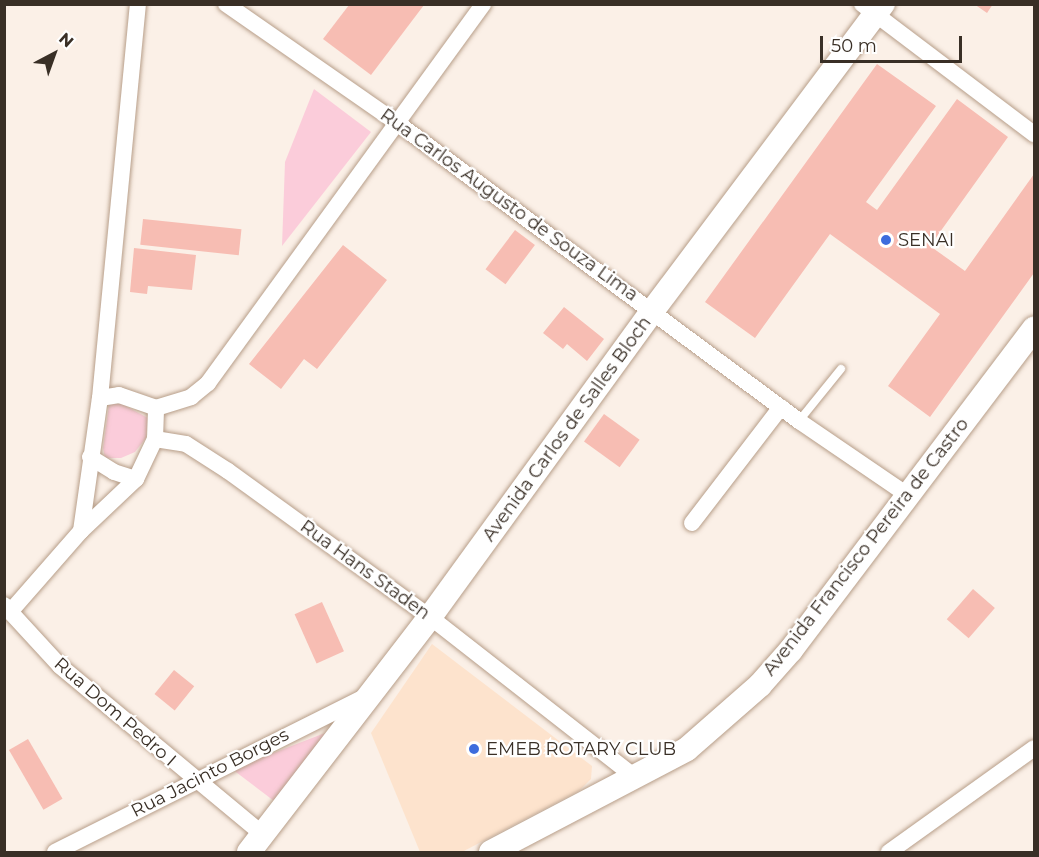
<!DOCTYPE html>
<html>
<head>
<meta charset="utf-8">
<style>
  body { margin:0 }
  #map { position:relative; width:1039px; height:857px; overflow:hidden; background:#fbf0e7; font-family:Montserrat,sans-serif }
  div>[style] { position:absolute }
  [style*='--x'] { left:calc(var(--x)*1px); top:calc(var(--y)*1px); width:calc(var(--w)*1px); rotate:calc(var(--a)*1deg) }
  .built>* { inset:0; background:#fde3cd }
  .green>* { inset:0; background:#fbccda }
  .building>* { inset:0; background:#f7bdb3; transform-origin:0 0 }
  .roads { filter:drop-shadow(0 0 2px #b79e89) drop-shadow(0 0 2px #b79e89) }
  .lane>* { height:8px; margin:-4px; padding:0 4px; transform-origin:4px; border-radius:4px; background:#fff }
  .street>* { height:16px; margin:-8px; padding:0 8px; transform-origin:8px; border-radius:8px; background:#fff }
  .secondary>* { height:24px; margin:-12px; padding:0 12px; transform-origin:12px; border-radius:12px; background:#fff }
  .dots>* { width:16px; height:16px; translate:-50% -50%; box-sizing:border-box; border:3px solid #fff; border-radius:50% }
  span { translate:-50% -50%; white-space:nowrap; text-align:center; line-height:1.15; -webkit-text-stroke:4.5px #fff; paint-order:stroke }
  .street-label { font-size:18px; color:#392f26 }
  .poi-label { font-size:18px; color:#392f26 }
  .left { translate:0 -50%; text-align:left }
  .frame { position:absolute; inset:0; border:6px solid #392f26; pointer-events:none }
  .north { position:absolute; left:24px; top:24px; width:60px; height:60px; -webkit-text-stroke:4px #fff; paint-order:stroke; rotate:41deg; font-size:16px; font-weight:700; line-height:24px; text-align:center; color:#392f26 }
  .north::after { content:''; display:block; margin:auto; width:21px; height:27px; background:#392f26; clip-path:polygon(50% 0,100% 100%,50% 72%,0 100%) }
  .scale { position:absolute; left:820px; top:36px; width:142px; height:27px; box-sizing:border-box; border:3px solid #392f26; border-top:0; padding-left:8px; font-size:18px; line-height:21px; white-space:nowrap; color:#392f26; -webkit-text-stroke:4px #fff; paint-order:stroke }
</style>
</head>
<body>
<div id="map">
  <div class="built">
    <div style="clip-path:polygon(432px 644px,592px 766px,591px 779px,579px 791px,462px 852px,420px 852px,371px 733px)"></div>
  </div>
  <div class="green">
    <div style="clip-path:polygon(314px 89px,371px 132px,282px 246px,285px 162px)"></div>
    <div style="clip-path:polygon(120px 403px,148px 418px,146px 438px,135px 452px,121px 458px,105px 458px,103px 448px,109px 405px)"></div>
    <div style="clip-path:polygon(325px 733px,278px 804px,232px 769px)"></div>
  </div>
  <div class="building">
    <div style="clip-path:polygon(974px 4px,993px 4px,987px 13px)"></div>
    <div style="clip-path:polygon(349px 5px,424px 5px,371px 75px,323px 39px)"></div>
    <div style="clip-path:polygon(877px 64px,936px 106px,866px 202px,877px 210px,957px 99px,1008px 137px,930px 246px,965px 271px,1034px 174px,1034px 273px,930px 417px,888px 386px,940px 314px,830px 234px,755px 338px,705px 302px)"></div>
    <div style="left:143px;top:219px;width:99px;height:26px;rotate:6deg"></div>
    <div style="left:515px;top:230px;width:25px;height:49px;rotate:37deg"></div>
    <div style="clip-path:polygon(343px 245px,387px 280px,317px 369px,304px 359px,281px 389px,249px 364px)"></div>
    <div style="clip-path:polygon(134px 248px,196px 255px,192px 290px,148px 286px,147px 294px,130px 292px)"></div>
    <div style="clip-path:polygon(564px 307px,604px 339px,587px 361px,567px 344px,563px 349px,543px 333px)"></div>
    <div style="left:604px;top:414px;width:44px;height:34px;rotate:36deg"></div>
    <div style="left:973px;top:589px;width:29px;height:40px;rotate:41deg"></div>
    <div style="left:322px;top:602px;width:54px;height:30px;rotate:66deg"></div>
    <div style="left:174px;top:670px;width:26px;height:31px;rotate:39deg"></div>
    <div style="left:28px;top:739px;width:69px;height:22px;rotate:60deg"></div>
  </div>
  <div class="roads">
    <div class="lane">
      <div style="--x:799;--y:421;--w:67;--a:-51.1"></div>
    </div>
    <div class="street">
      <div style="--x:226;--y:4;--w:207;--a:34.8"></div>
      <div style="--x:396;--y:122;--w:502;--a:36.57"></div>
      <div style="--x:799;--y:421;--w:130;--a:34.3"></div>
      <div style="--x:862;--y:4;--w:216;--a:37.1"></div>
      <div style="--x:100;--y:398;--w:19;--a:-9"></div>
      <div style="--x:119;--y:395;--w:39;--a:19"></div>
      <div style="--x:156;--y:408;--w:37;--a:-17"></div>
      <div style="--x:191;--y:397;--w:22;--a:-39"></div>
      <div style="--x:208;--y:383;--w:468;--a:-54"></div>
      <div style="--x:155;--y:439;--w:31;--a:9"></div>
      <div style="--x:186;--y:444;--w:50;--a:32.7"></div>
      <div style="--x:228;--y:471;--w:249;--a:35.9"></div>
      <div style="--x:430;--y:617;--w:260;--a:38"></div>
      <div style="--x:90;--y:457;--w:28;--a:32"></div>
      <div style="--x:114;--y:472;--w:23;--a:18"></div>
      <div style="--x:692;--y:523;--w:146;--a:-52.5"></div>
      <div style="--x:81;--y:531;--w:134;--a:-81.9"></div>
      <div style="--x:100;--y:398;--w:396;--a:-84.5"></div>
      <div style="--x:4;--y:605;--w:83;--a:47.4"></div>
      <div style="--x:60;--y:666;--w:263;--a:39.7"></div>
      <div style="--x:10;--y:612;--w:108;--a:-48.8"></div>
      <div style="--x:81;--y:531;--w:76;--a:-43.4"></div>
      <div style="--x:136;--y:479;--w:44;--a:-64.6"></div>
      <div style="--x:155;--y:439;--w:31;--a:-88"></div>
      <div style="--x:55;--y:852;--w:348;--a:-26.6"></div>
      <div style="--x:889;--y:852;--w:178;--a:-35.6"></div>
    </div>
    <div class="secondary">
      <div style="--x:249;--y:852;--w:297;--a:-52.4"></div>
      <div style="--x:430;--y:617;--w:379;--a:-54"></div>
      <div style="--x:653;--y:310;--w:383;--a:-53.1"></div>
      <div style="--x:491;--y:852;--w:221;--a:-27.7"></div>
      <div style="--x:687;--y:749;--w:97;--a:-41.2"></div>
      <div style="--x:760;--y:685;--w:47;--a:-48.5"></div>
      <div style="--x:791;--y:650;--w:403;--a:-52.9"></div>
    </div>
  </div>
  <div class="dots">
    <div style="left:886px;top:240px;background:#3d6cdd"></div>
    <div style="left:474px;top:749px;background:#3d6cdd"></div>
  </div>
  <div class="street-label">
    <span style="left:509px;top:205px;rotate:36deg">Rua Carlos Augusto de Souza Lima</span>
    <span style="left:567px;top:429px;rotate:-54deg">Avenida Carlos de Salles Bloch</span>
    <span style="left:866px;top:547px;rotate:-52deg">Avenida Francisco Pereira de Castro</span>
    <span style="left:365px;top:570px;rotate:36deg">Rua Hans Staden</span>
    <span style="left:115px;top:712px;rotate:41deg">Rua Dom Pedro I</span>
    <span style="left:210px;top:773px;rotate:-27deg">Rua Jacinto Borges</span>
  </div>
  <div class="poi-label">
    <span class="left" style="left:898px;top:240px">SENAI</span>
    <span class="left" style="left:486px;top:749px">EMEB ROTARY CLUB</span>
  </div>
  <div class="frame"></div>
  <div class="north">N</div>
  <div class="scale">50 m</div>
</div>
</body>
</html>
